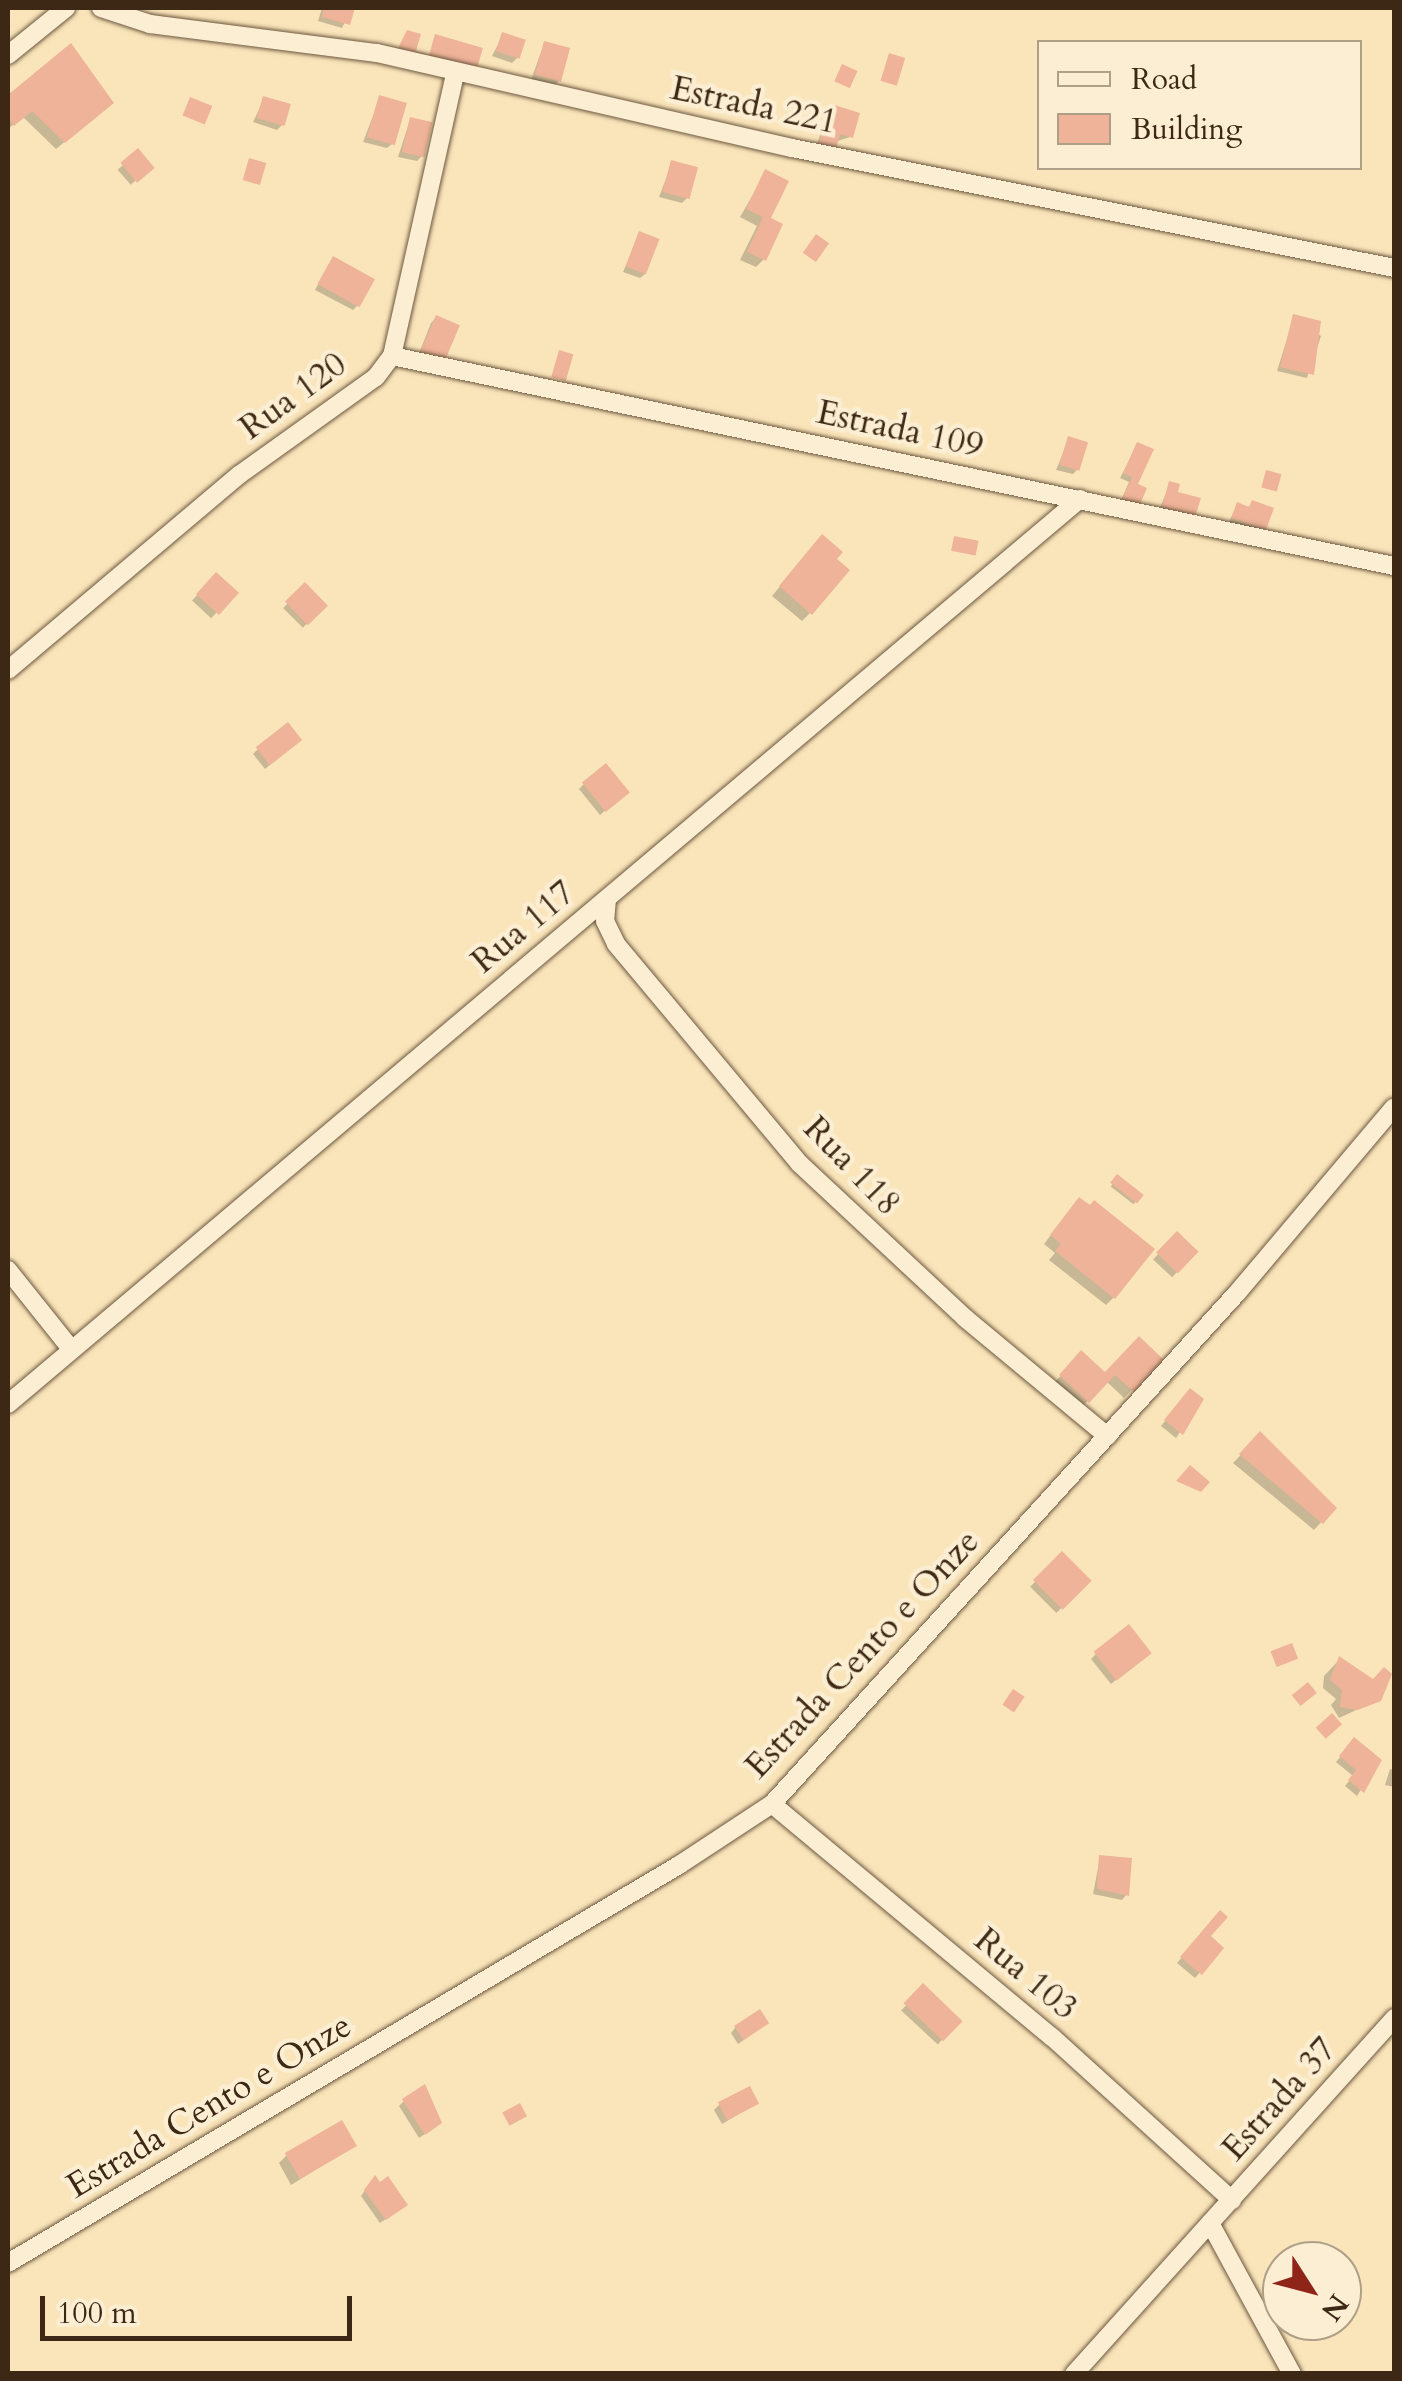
<!DOCTYPE html>
<html>
<head>
<meta charset="utf-8">
<style>
  body { margin:0 }
  #map { position:relative; width:1402px; height:2381px; overflow:hidden; background:#fae5bb; font-family:Cardo,serif }
  div>[style] { position:absolute }
  [style*='--x'] { left:calc(var(--x)*1px); top:calc(var(--y)*1px); width:calc(var(--w)*1px); rotate:calc(var(--a)*1deg) }
  .shadow>* { inset:0; background:#0003; transform-origin:0 0 }
  .building>* { inset:0; background:#eeb398; transform-origin:0 0 }
  .roads { filter:drop-shadow(0 0 2px #6c573e) drop-shadow(0 0 2px #6c573e) }
  .minor>* { height:18px; margin:-9px; padding:0 9px; transform-origin:9px; border-radius:9px; background:#fceed3 }
  span { translate:-50% -50%; white-space:nowrap; text-align:center; line-height:1.15; -webkit-text-stroke:9px #fceed3; paint-order:stroke }
  .street-label { font-size:35px; color:#3c2814 }
  .frame { position:absolute; inset:0; border:10px solid #3c2814; pointer-events:none }
  .legend { position:absolute; left:1037px; top:40px; width:325px; height:130px; box-sizing:border-box; background:#fceed3; border:2px solid #af9f87; margin:0; padding:12px 18px; list-style:none; font-size:30px; color:#3c2814 }
  .legend li { display:flex; align-items:center; gap:20px; height:50px }
  .legend b { width:50px; border:2px solid #af9f87 }
  .north { position:absolute; left:1262px; top:2241px; width:100px; height:100px; box-sizing:border-box; background:#fceed3; border:2px solid #af9f87; border-radius:50%; rotate:126deg; font-size:28px; font-weight:700; line-height:40px; text-align:center; color:#3c2814 }
  .north::after { content:''; display:block; margin:auto; width:35px; height:45px; background:#8f2418; clip-path:polygon(50% 0,100% 100%,50% 72%,0 100%) }
  .scale { position:absolute; left:40px; top:2296px; width:312px; height:45px; box-sizing:border-box; border:5px solid #3c2814; border-top:0; padding-left:12px; font-size:30px; line-height:35px; white-space:nowrap; color:#3c2814; -webkit-text-stroke:8px #fceed3; paint-order:stroke }
</style>
</head>
<body>
<div id="map">
  <div class="shadow">
    <div style="clip-path:polygon(322px 8px,352px 8px,342px 28px,318px 21px)"></div>
    <div style="clip-path:polygon(503px 35px,517px 58px,512px 63px,492px 56px)"></div>
    <div style="clip-path:polygon(544px 44px,559px 81px,554px 86px,531px 80px)"></div>
    <div style="clip-path:polygon(71px 47px,102px 111px,56px 149px,23px 117px,8px 129px,8px 101px)"></div>
    <div style="clip-path:polygon(380px 98px,392px 144px,387px 148px,363px 142px)"></div>
    <div style="clip-path:polygon(264px 99px,282px 125px,277px 130px,253px 122px)"></div>
    <div style="clip-path:polygon(832px 107px,850px 137px,816px 148px,827px 112px)"></div>
    <div style="clip-path:polygon(410px 120px,422px 156px,417px 161px,398px 157px)"></div>
    <div style="left:138px;top:152px;width:20px;height:27px;rotate:49deg"></div>
    <div style="clip-path:polygon(672px 163px,687px 198px,682px 203px,659px 197px)"></div>
    <div style="clip-path:polygon(766px 172px,764px 259px,756px 267px,740px 260px,757px 226px,740px 217px)"></div>
    <div style="clip-path:polygon(640px 234px,645px 274px,640px 278px,623px 272px)"></div>
    <div style="clip-path:polygon(329px 264px,358px 305px,353px 310px,315px 290px)"></div>
    <div style="clip-path:polygon(1294px 317px,1321px 336px,1307px 378px,1277px 371px)"></div>
    <div style="clip-path:polygon(436px 318px,444px 359px,418px 356px,431px 323px)"></div>
    <div style="clip-path:polygon(1069px 439px,1078px 469px,1073px 474px,1056px 470px)"></div>
    <div style="clip-path:polygon(1138px 444px,1135px 485px,1118px 507px,1129px 482px,1120px 478px)"></div>
    <div style="clip-path:polygon(1170px 484px,1175px 494px,1193px 516px,1158px 512px)"></div>
    <div style="clip-path:polygon(1238px 505px,1270px 510px,1258px 534px,1228px 523px)"></div>
    <div style="clip-path:polygon(815px 545px,810px 613px,802px 621px,772px 596px)"></div>
    <div style="left:216px;top:575px;width:26px;height:35px;rotate:43deg"></div>
    <div style="left:305px;top:586px;width:28px;height:31px;rotate:45deg"></div>
    <div style="clip-path:polygon(294px 745px,265px 769px,253px 754px,258px 749px)"></div>
    <div style="clip-path:polygon(584px 784px,622px 797px,600px 815px,579px 789px)"></div>
    <div style="left:1118px;top:1177px;width:29px;height:12px;rotate:38deg"></div>
    <div style="clip-path:polygon(1072px 1208px,1089px 1208px,1114px 1297px,1106px 1305px,1049px 1260px,1055px 1253px,1044px 1244px)"></div>
    <div style="left:1177px;top:1234px;width:26px;height:35px;rotate:43deg"></div>
    <div style="clip-path:polygon(1081px 1354px,1105px 1375px,1161px 1360px,1124px 1398px,1106px 1381px,1080px 1409px,1053px 1384px)"></div>
    <div style="clip-path:polygon(1185px 1396px,1201px 1400px,1176px 1438px,1161px 1426px)"></div>
    <div style="clip-path:polygon(1260px 1435px,1334px 1508px,1314px 1530px,1233px 1463px)"></div>
    <div style="left:1062px;top:1555px;width:37px;height:45px;rotate:45deg"></div>
    <div style="clip-path:polygon(1096px 1654px,1144px 1657px,1111px 1684px,1091px 1659px)"></div>
    <div style="clip-path:polygon(1339px 1660px,1378px 1700px,1339px 1718px,1331px 1705px,1336px 1699px,1323px 1688px,1324px 1676px)"></div>
    <div style="clip-path:polygon(1350px 1745px,1379px 1760px,1357px 1796px,1345px 1786px,1353px 1776px,1336px 1762px)"></div>
    <div style="clip-path:polygon(1390px 1769px,1394px 1770px,1394px 1787px,1385px 1785px)"></div>
    <div style="clip-path:polygon(1100px 1858px,1126px 1895px,1122px 1900px,1093px 1894px)"></div>
    <div style="clip-path:polygon(1220px 1913px,1207px 1937px,1221px 1948px,1195px 1978px,1177px 1963px)"></div>
    <div style="left:923px;top:1987px;width:50px;height:32px;rotate:43deg"></div>
    <div style="clip-path:polygon(735px 2028px,761px 2028px,738px 2044px,731px 2033px)"></div>
    <div style="clip-path:polygon(404px 2101px,434px 2128px,419px 2138px,399px 2106px)"></div>
    <div style="clip-path:polygon(756px 2104px,722px 2124px,714px 2110px,719px 2105px)"></div>
    <div style="clip-path:polygon(354px 2146px,291px 2185px,279px 2163px,287px 2155px)"></div>
    <div style="clip-path:polygon(370px 2183px,400px 2209px,380px 2223px,361px 2196px)"></div>
  </div>
  <div class="building">
    <div style="clip-path:polygon(324px 8px,355px 8px,350px 25px,322px 17px)"></div>
    <div style="clip-path:polygon(407px 30px,421px 34px,416px 51px,429px 55px,435px 34px,483px 48px,475px 75px,396px 52px)"></div>
    <div style="left:502px;top:32px;width:25px;height:20px;rotate:18deg"></div>
    <div style="left:544px;top:41px;width:27px;height:35px;rotate:15deg"></div>
    <div style="clip-path:polygon(71px 43px,114px 103px,65px 143px,32px 111px,14px 126px,8px 118px,9px 94px)"></div>
    <div style="left:889px;top:53px;width:17px;height:29px;rotate:17deg"></div>
    <div style="left:842px;top:64px;width:17px;height:19px;rotate:24deg"></div>
    <div style="left:379px;top:95px;width:29px;height:44px;rotate:16deg"></div>
    <div style="left:263px;top:96px;width:29px;height:23px;rotate:16deg"></div>
    <div style="left:190px;top:97px;width:24px;height:20px;rotate:22deg"></div>
    <div style="clip-path:polygon(831px 104px,860px 113px,853px 138px,840px 134px,836px 149px,819px 143px)"></div>
    <div style="left:410px;top:117px;width:23px;height:36px;rotate:13deg"></div>
    <div style="left:138px;top:148px;width:26px;height:23px;rotate:50deg"></div>
    <div style="left:249px;top:158px;width:18px;height:23px;rotate:16deg"></div>
    <div style="left:671px;top:160px;width:28px;height:33px;rotate:15deg"></div>
    <div style="clip-path:polygon(765px 169px,789px 181px,771px 218px,783px 224px,766px 261px,747px 252px,763px 217px,746px 209px)"></div>
    <div style="left:639px;top:231px;width:22px;height:38px;rotate:21deg"></div>
    <div style="left:816px;top:234px;width:16px;height:23px;rotate:35deg"></div>
    <div style="left:333px;top:256px;width:48px;height:32px;rotate:29deg"></div>
    <div style="clip-path:polygon(1293px 314px,1321px 321px,1314px 375px,1280px 367px)"></div>
    <div style="left:436px;top:315px;width:26px;height:39px;rotate:23deg"></div>
    <div style="left:559px;top:350px;width:15px;height:28px;rotate:16deg"></div>
    <div style="left:1068px;top:436px;width:21px;height:30px;rotate:17deg"></div>
    <div style="clip-path:polygon(1137px 442px,1154px 449px,1138px 484px,1147px 488px,1138px 509px,1121px 502px,1132px 477px,1123px 473px)"></div>
    <div style="left:1266px;top:470px;width:16px;height:18px;rotate:15deg"></div>
    <div style="clip-path:polygon(1169px 481px,1180px 484px,1178px 492px,1201px 498px,1195px 517px,1162px 507px)"></div>
    <div style="clip-path:polygon(1252px 500px,1274px 508px,1266px 530px,1231px 518px,1237px 502px,1249px 507px)"></div>
    <div style="clip-path:polygon(822px 534px,843px 552px,837px 559px,850px 570px,812px 615px,779px 586px)"></div>
    <div style="left:954px;top:536px;width:25px;height:15px;rotate:11deg"></div>
    <div style="left:216px;top:572px;width:31px;height:30px;rotate:42deg"></div>
    <div style="left:305px;top:582px;width:33px;height:28px;rotate:46deg"></div>
    <div style="left:288px;top:722px;width:23px;height:41px;rotate:52deg"></div>
    <div style="left:606px;top:763px;width:38px;height:31px;rotate:51deg"></div>
    <div style="left:1117px;top:1174px;width:34px;height:11px;rotate:38deg"></div>
    <div style="clip-path:polygon(1079px 1197px,1090px 1205px,1094px 1200px,1155px 1249px,1115px 1299px,1055px 1251px,1061px 1244px,1050px 1235px)"></div>
    <div style="left:1177px;top:1231px;width:30px;height:30px;rotate:44deg"></div>
    <div style="clip-path:polygon(1139px 1336px,1164px 1360px,1134px 1392px,1115px 1375px,1089px 1403px,1059px 1375px,1081px 1350px,1105px 1372px)"></div>
    <div style="clip-path:polygon(1190px 1388px,1204px 1399px,1183px 1435px,1164px 1420px)"></div>
    <div style="clip-path:polygon(1260px 1431px,1337px 1508px,1323px 1524px,1239px 1454px)"></div>
    <div style="clip-path:polygon(1190px 1465px,1210px 1482px,1201px 1492px,1176px 1481px)"></div>
    <div style="left:1062px;top:1551px;width:42px;height:41px;rotate:45deg"></div>
    <div style="left:1129px;top:1624px;width:37px;height:45px;rotate:52deg"></div>
    <div style="left:1292px;top:1643px;width:17px;height:23px;rotate:69deg"></div>
    <div style="clip-path:polygon(1339px 1656px,1373px 1679px,1384px 1667px,1392px 1674px,1381px 1701px,1358px 1710px,1340px 1707px,1342px 1690px,1330px 1680px)"></div>
    <div style="left:1308px;top:1682px;width:14px;height:21px;rotate:51deg"></div>
    <div style="left:1013px;top:1689px;width:14px;height:19px;rotate:34deg"></div>
    <div style="left:1332px;top:1713px;width:15px;height:22px;rotate:48deg"></div>
    <div style="clip-path:polygon(1354px 1737px,1382px 1760px,1364px 1793px,1348px 1780px,1356px 1770px,1339px 1756px)"></div>
    <div style="clip-path:polygon(1099px 1855px,1132px 1858px,1129px 1896px,1097px 1889px)"></div>
    <div style="clip-path:polygon(1220px 1910px,1228px 1917px,1211px 1936px,1224px 1948px,1202px 1975px,1180px 1957px)"></div>
    <div style="left:923px;top:1983px;width:55px;height:28px;rotate:44deg"></div>
    <div style="left:760px;top:2009px;width:17px;height:31px;rotate:57deg"></div>
    <div style="clip-path:polygon(425px 2084px,442px 2123px,425px 2135px,402px 2099px)"></div>
    <div style="left:750px;top:2086px;width:20px;height:36px;rotate:63deg"></div>
    <div style="left:520px;top:2103px;width:15px;height:20px;rotate:62deg"></div>
    <div style="left:342px;top:2120px;width:30px;height:66px;rotate:60deg"></div>
    <div style="clip-path:polygon(375px 2175px,380px 2182px,388px 2176px,408px 2205px,386px 2220px,364px 2190px)"></div>
  </div>
  <div class="roads">
    <div class="minor">
      <div style="--x:101;--y:8;--w:52;--a:18.1"></div>
      <div style="--x:150;--y:24;--w:229;--a:7.3"></div>
      <div style="--x:377;--y:53;--w:426;--a:12.9"></div>
      <div style="--x:792;--y:148;--w:614;--a:11.27"></div>
      <div style="--x:8;--y:55;--w:75;--a:-39"></div>
      <div style="--x:392;--y:356;--w:1024;--a:11.84"></div>
      <div style="--x:8;--y:670;--w:302;--a:-40.2"></div>
      <div style="--x:239;--y:475;--w:168;--a:-35.6"></div>
      <div style="--x:376;--y:377;--w:26;--a:-53"></div>
      <div style="--x:392;--y:356;--w:288;--a:-77.4"></div>
      <div style="--x:607;--y:899;--w:22;--a:95"></div>
      <div style="--x:605;--y:921;--w:25;--a:64"></div>
      <div style="--x:616;--y:944;--w:287;--a:50.1"></div>
      <div style="--x:800;--y:1164;--w:226;--a:43"></div>
      <div style="--x:965;--y:1318;--w:185;--a:39.7"></div>
      <div style="--x:8;--y:1270;--w:101;--a:51.4"></div>
      <div style="--x:8;--y:1404;--w:1403;--a:-40.17"></div>
      <div style="--x:772;--y:1804;--w:364;--a:39.8"></div>
      <div style="--x:1052;--y:2037;--w:243;--a:42.2"></div>
      <div style="--x:1210;--y:2223;--w:172;--a:61.5"></div>
      <div style="--x:8;--y:2263;--w:780;--a:-30.67"></div>
      <div style="--x:679;--y:1865;--w:111;--a:-33.3"></div>
      <div style="--x:772;--y:1804;--w:691;--a:-47.7"></div>
      <div style="--x:1237;--y:1293;--w:243;--a:-49.8"></div>
      <div style="--x:1074;--y:2374;--w:479;--a:-48"></div>
    </div>
  </div>
  <div class="street-label">
    <span style="left:754px;top:105px;rotate:12deg">Estrada 221</span>
    <span style="left:293px;top:396px;rotate:-36deg">Rua 120</span>
    <span style="left:900px;top:429px;rotate:12deg">Estrada 109</span>
    <span style="left:523px;top:927px;rotate:-40deg">Rua 117</span>
    <span style="left:852px;top:1166px;rotate:46deg">Rua 118</span>
    <span style="left:862px;top:1654px;rotate:-47deg">Estrada Cento e Onze</span>
    <span style="left:1026px;top:1974px;rotate:40deg">Rua 103</span>
    <span style="left:1279px;top:2099px;rotate:-48deg">Estrada 37</span>
    <span style="left:209px;top:2106px;rotate:-31deg">Estrada Cento e Onze</span>
  </div>
  <div class="frame"></div>
  <ul class="legend">
  <li><b style="height:12px;background:#fceed3"></b>Road</li>
  <li><b style="height:28px;background:#eeb398"></b>Building</li>
  </ul>
  <div class="north">N</div>
  <div class="scale">100 m</div>
</div>
</body>
</html>
